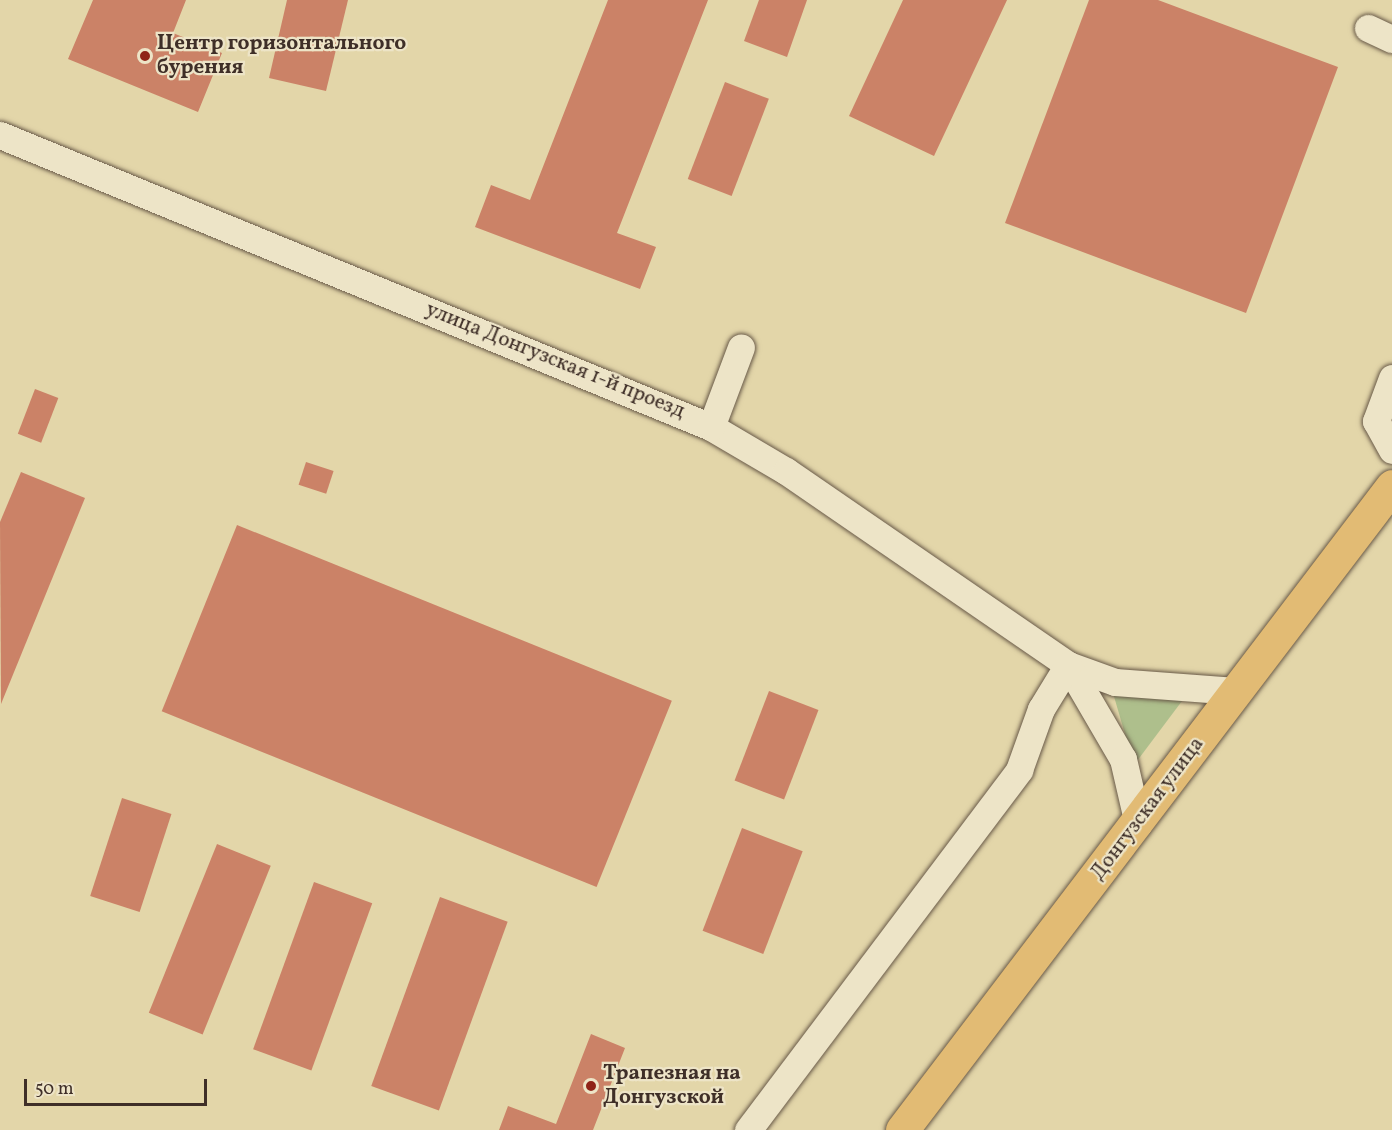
<!DOCTYPE html>
<html>
<head>
<meta charset="utf-8">
<style>
  body { margin:0 }
  #map { position:relative; width:1392px; height:1130px; overflow:hidden; background:#e3d6a9; font-family:Vollkorn,serif }
  div>[style] { position:absolute }
  [style*='--x'] { left:calc(var(--x)*1px); top:calc(var(--y)*1px); width:calc(var(--w)*1px); rotate:calc(var(--a)*1deg) }
  .green>* { inset:0; background:#aebf8c }
  .building>* { inset:0; background:#cb8267; transform-origin:0 0 }
  .roads { filter:drop-shadow(0 0 2px #685948) drop-shadow(0 0 2px #685948) }
  .minor>* { height:27px; margin:-13.5px; padding:0 13.5px; transform-origin:13.5px; border-radius:13.5px; background:#ede4c7 }
  .highway>* { height:33px; margin:-16.5px; padding:0 16.5px; transform-origin:16.5px; border-radius:16.5px; background:#e2bb74 }
  .dots>* { width:16px; height:16px; translate:-50% -50%; box-sizing:border-box; border:3px solid #ede4c7; border-radius:50% }
  span { translate:-50% -50%; white-space:nowrap; text-align:center; line-height:1.15; -webkit-text-stroke:4.5px #ede4c7; paint-order:stroke }
  .poi-label { font-size:21px; color:#3f2f28; font-weight:700 }
  .left { translate:0 -50%; text-align:left }
  .street-label { font-size:21px; color:#3f2f28 }
  .scale { position:absolute; left:24px; top:1079px; width:183px; height:27px; box-sizing:border-box; border:3px solid #3f2f28; border-top:0; padding-left:8px; font-size:18px; line-height:21px; white-space:nowrap; color:#3f2f28; -webkit-text-stroke:4px #ede4c7; paint-order:stroke }
</style>
</head>
<body>
<div id="map">
  <div class="green">
    <div style="clip-path:polygon(1113px 693px,1188px 693px,1134px 765px)"></div>
  </div>
  <div class="building">
    <div style="clip-path:polygon(93px 0,186px 0,173px 33px,222px 53px,198px 112px,68px 59px)"></div>
    <div style="clip-path:polygon(287px 0,348px 0,326px 91px,269px 78px)"></div>
    <div style="clip-path:polygon(608px 0,708px 0,617px 233px,656px 247px,640px 289px,475px 227px,491px 185px,530px 200px)"></div>
    <div style="clip-path:polygon(759px 0,807px 0,787px 57px,744px 41px)"></div>
    <div style="clip-path:polygon(903px 0,1007px 0,934px 156px,849px 116px)"></div>
    <div style="clip-path:polygon(1089px 0,1158px 0,1338px 67px,1246px 313px,1005px 223px)"></div>
    <div style="left:725px;top:82px;width:47px;height:104px;rotate:21deg"></div>
    <div style="left:35px;top:389px;width:25px;height:48px;rotate:21deg"></div>
    <div style="left:306px;top:462px;width:29px;height:24px;rotate:18deg"></div>
    <div style="clip-path:polygon(21px 472px,85px 498px,1px 704px,0 522px)"></div>
    <div style="left:237px;top:525px;width:469px;height:201px;rotate:22deg"></div>
    <div style="left:769px;top:691px;width:53px;height:96px;rotate:21deg"></div>
    <div style="left:122px;top:798px;width:52px;height:103px;rotate:18deg"></div>
    <div style="left:742px;top:828px;width:65px;height:110px;rotate:21deg"></div>
    <div style="left:217px;top:844px;width:58px;height:182px;rotate:22deg"></div>
    <div style="left:314px;top:882px;width:62px;height:178px;rotate:20deg"></div>
    <div style="left:440px;top:897px;width:72px;height:201px;rotate:20deg"></div>
    <div style="clip-path:polygon(591px 1034px,625px 1048px,593px 1130px,499px 1130px,508px 1106px,556px 1124px)"></div>
  </div>
  <div class="roads">
    <div class="minor">
      <div style="--x:1368;--y:28;--w:26;--a:25"></div>
      <div style="--x:0;--y:135;--w:769;--a:22.33"></div>
      <div style="--x:711;--y:427;--w:87;--a:30.4"></div>
      <div style="--x:786;--y:471;--w:342;--a:34.5"></div>
      <div style="--x:1068;--y:665;--w:50;--a:19.9"></div>
      <div style="--x:1115;--y:682;--w:121;--a:4.3"></div>
      <div style="--x:1392;--y:378;--w:46;--a:110.4"></div>
      <div style="--x:1376;--y:421;--w:33;--a:61"></div>
      <div style="--x:711;--y:427;--w:85;--a:-69.4"></div>
      <div style="--x:1068;--y:665;--w:109;--a:59.7"></div>
      <div style="--x:1123;--y:759;--w:67;--a:77"></div>
      <div style="--x:748;--y:1130;--w:451;--a:-53"></div>
      <div style="--x:1019;--y:770;--w:65;--a:-70.2"></div>
      <div style="--x:1041;--y:709;--w:52;--a:-58.5"></div>
    </div>
    <div class="highway">
      <div style="--x:902;--y:1130;--w:809;--a:-52.73"></div>
    </div>
  </div>
  <div class="dots">
    <div style="left:145px;top:56px;background:#8f2418"></div>
    <div style="left:591px;top:1086px;background:#8f2418"></div>
  </div>
  <div class="poi-label">
    <span class="left" style="left:157px;top:56px">Центр горизонтального<br>бурения</span>
    <span class="left" style="left:603px;top:1086px">Трапезная на<br>Донгузской</span>
  </div>
  <div class="street-label">
    <span style="left:555px;top:361px;rotate:22deg">улица Донгузская 1-й проезд</span>
    <span style="left:1148px;top:809px;rotate:-53deg">Донгузская улица</span>
  </div>
  <div class="scale">50 m</div>
</div>
</body>
</html>
